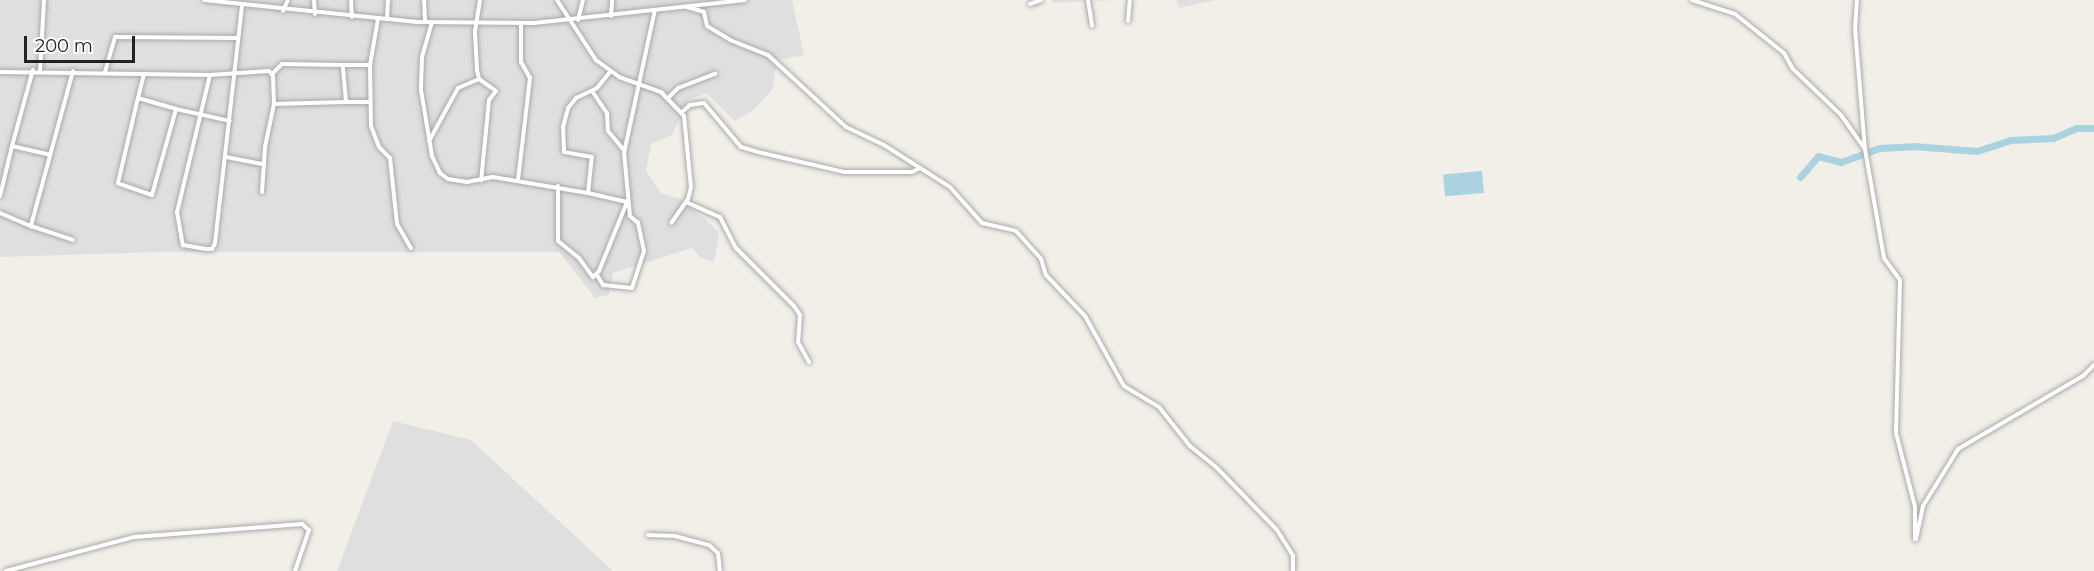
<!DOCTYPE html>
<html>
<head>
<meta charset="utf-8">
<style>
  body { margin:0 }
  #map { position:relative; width:2094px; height:571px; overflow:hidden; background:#f2efe9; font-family:Montserrat,sans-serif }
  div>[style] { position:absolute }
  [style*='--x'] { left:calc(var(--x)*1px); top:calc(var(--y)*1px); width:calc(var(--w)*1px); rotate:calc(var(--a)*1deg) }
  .residential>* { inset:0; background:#e0dfdf }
  .water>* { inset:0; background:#aad3df; transform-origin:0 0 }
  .river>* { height:7px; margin:-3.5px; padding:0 3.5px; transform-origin:3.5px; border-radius:3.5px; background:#aad3df }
  .roads { filter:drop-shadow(0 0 2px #a9a9a9) drop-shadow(0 0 2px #a9a9a9) }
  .street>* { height:4px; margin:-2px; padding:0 2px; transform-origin:2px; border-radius:2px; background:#fff }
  span { translate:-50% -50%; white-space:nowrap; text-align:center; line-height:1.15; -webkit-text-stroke:6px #fff; paint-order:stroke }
  .scale { position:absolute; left:24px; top:36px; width:111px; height:27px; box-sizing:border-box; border:3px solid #222; border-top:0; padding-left:8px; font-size:18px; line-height:21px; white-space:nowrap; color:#222; -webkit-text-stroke:4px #fff; paint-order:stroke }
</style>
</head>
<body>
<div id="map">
  <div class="residential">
    <div style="clip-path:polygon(0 0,792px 0,804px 55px,777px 60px,772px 90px,752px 111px,735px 121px,706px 93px,688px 100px,672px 135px,651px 144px,646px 171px,661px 193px,683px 200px,719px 232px,714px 262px,701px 258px,692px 248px,613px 273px,609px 295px,595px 298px,559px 252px,159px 252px,0 257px)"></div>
    <div style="clip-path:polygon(1051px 0,1113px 0,1053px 3px)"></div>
    <div style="clip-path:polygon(1176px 0,1215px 0,1179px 8px)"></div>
    <div style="clip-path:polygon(393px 421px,471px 440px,613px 571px,337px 571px)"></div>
  </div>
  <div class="water">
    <div style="left:1482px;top:171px;width:22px;height:39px;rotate:85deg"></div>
  </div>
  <div class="river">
    <div style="--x:1800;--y:177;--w:28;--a:-49"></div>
    <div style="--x:1818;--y:156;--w:24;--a:15"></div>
    <div style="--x:1841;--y:162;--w:40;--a:-20.2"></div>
    <div style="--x:1879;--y:148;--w:34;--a:-3"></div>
    <div style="--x:1913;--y:146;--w:64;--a:4.5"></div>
    <div style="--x:1977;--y:151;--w:35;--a:-18"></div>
    <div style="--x:2010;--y:140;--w:43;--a:-2.7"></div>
    <div style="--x:2053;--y:138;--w:26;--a:-23"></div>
    <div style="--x:2077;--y:128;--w:17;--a:0"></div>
  </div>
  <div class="roads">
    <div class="street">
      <div style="--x:204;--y:0;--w:214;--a:5.9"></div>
      <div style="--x:417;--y:22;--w:117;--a:0.5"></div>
      <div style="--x:534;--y:23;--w:212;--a:-6.2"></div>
      <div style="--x:314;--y:0;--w:14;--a:86"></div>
      <div style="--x:351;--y:0;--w:17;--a:87"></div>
      <div style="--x:424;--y:0;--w:22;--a:87"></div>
      <div style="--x:480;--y:0;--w:32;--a:99"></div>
      <div style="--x:475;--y:32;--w:38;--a:87"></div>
      <div style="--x:477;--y:70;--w:9;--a:77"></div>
      <div style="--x:479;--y:79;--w:21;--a:35"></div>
      <div style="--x:496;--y:91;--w:11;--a:128"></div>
      <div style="--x:489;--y:100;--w:81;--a:95.6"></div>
      <div style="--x:557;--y:0;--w:72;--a:57"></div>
      <div style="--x:596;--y:60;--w:29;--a:36"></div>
      <div style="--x:619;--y:77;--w:45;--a:19.7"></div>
      <div style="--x:661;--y:92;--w:33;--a:46"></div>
      <div style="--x:684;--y:116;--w:71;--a:84.4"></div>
      <div style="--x:691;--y:187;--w:12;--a:104"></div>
      <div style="--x:688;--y:199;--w:29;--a:125"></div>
      <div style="--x:1088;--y:0;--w:26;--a:81"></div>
      <div style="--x:1692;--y:0;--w:45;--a:18"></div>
      <div style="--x:1735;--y:14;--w:63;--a:38.5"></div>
      <div style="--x:1784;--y:53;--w:18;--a:61"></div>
      <div style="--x:1793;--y:69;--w:66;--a:43.8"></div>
      <div style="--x:1841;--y:115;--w:42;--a:54.8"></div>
      <div style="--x:1865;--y:149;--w:111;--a:80.1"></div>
      <div style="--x:1884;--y:258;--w:27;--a:54"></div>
      <div style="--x:1900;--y:280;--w:153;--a:91.5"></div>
      <div style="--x:1896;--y:433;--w:76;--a:75.6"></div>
      <div style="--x:1915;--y:507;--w:32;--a:90"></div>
      <div style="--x:1857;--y:0;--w:28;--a:94"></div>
      <div style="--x:1855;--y:28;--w:121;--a:85.3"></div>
      <div style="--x:1030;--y:4;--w:12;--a:-20"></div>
      <div style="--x:687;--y:7;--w:18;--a:16"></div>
      <div style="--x:704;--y:12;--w:14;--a:78"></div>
      <div style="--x:707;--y:26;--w:27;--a:31"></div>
      <div style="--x:730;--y:40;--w:41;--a:21.5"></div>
      <div style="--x:768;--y:55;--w:106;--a:42.7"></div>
      <div style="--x:846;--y:127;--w:42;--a:25.3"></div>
      <div style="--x:884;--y:145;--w:78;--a:32.5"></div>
      <div style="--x:950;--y:187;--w:48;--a:48.4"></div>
      <div style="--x:982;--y:223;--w:35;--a:13"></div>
      <div style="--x:1016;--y:231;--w:38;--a:48"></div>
      <div style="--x:1041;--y:259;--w:17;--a:73"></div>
      <div style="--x:1046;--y:275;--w:57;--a:46.4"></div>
      <div style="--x:1085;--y:316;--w:80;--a:60.9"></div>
      <div style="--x:1124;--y:386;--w:41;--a:31"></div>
      <div style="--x:1159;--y:407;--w:50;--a:51.5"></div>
      <div style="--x:1190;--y:446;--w:35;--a:39"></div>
      <div style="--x:1217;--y:468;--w:86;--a:45.9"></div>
      <div style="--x:1277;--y:530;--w:31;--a:58"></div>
      <div style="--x:1293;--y:556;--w:15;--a:90"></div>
      <div style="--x:283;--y:11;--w:12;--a:-66"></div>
      <div style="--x:611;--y:16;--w:16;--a:-86"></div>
      <div style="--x:387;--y:19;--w:19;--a:-87"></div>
      <div style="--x:578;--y:20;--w:21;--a:-76"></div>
      <div style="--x:1128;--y:21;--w:21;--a:-85"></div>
      <div style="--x:432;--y:22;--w:37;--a:106"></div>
      <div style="--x:422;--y:58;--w:32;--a:92"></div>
      <div style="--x:421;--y:90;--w:67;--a:80.5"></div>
      <div style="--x:432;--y:156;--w:19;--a:65"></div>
      <div style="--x:440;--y:173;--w:10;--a:37"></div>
      <div style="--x:448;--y:179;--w:19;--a:9"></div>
      <div style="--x:467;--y:182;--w:26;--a:-11"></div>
      <div style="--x:493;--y:177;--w:96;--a:9.6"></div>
      <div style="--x:370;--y:65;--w:61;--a:89.1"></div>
      <div style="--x:371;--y:126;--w:22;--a:69"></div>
      <div style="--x:379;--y:147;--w:16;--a:45"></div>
      <div style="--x:390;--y:158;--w:66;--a:83.9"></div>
      <div style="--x:397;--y:224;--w:28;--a:60"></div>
      <div style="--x:40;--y:70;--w:70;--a:-86.7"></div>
      <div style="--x:73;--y:71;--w:161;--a:105.2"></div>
      <div style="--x:31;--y:226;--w:44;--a:18.4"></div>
      <div style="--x:0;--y:72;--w:210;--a:0.8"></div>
      <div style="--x:210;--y:75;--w:59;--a:-3.9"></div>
      <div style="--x:269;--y:71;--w:6;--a:51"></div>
      <div style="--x:273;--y:76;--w:28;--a:88"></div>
      <div style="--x:105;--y:72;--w:36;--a:-74"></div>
      <div style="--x:115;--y:37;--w:123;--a:0.5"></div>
      <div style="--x:273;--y:73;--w:13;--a:-45"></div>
      <div style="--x:282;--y:64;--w:61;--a:0.9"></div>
      <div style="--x:210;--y:75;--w:141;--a:103.5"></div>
      <div style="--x:177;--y:212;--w:34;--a:80"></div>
      <div style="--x:183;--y:245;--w:22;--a:10"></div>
      <div style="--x:205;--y:249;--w:7;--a:0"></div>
      <div style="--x:212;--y:249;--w:7;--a:-63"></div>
      <div style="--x:215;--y:243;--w:239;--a:-83.5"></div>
      <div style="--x:592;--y:91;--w:27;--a:56"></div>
      <div style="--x:607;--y:113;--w:18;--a:87"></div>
      <div style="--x:608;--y:131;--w:25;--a:50"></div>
      <div style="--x:669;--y:97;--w:13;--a:-45"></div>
      <div style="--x:678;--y:88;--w:40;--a:-21"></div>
      <div style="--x:138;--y:98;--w:40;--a:16"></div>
      <div style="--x:176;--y:109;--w:89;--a:105.6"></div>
      <div style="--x:152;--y:195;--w:36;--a:-161"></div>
      <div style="--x:118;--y:183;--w:87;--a:-76.8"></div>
      <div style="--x:138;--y:98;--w:25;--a:-76"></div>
      <div style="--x:346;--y:102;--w:22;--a:0"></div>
      <div style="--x:176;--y:109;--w:55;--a:12.5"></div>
      <div style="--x:682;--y:112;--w:11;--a:-41"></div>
      <div style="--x:690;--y:105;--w:14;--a:-8"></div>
      <div style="--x:704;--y:103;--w:57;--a:49.9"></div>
      <div style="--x:741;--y:147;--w:22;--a:16"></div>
      <div style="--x:762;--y:153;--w:84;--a:13"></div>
      <div style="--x:844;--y:172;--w:68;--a:0"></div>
      <div style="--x:912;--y:172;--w:9;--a:-27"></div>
      <div style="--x:429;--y:141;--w:60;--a:-61.3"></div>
      <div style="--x:458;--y:88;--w:23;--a:-23"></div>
      <div style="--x:12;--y:146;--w:79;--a:-74.6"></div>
      <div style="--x:226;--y:157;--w:38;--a:11"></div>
      <div style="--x:518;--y:180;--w:103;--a:-83.3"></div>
      <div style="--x:530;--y:78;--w:18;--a:-119"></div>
      <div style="--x:521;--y:62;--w:39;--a:-90"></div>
      <div style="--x:558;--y:186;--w:55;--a:90"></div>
      <div style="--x:558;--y:241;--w:27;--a:39"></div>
      <div style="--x:579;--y:258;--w:24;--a:54"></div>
      <div style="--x:593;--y:277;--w:8;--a:-45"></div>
      <div style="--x:599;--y:271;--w:74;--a:-67.9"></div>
      <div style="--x:627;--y:202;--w:40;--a:-167"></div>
      <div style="--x:588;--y:193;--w:36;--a:-84"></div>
      <div style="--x:592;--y:157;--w:28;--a:-170"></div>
      <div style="--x:564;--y:152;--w:25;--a:-92"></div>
      <div style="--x:563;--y:127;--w:20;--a:-75"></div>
      <div style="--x:568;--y:108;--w:13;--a:-51"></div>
      <div style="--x:576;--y:98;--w:23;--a:-25"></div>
      <div style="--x:597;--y:88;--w:21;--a:-51"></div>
      <div style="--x:262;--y:192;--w:45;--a:-86.2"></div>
      <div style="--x:265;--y:147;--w:44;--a:-78.2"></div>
      <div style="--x:274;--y:104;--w:72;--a:-1.6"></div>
      <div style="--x:346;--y:102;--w:37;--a:-95"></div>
      <div style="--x:343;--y:65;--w:27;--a:0"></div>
      <div style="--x:370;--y:65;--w:47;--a:-80.1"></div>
      <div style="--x:0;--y:196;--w:51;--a:-76.5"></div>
      <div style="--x:12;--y:146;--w:39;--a:13"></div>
      <div style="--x:686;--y:202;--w:37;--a:24"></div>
      <div style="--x:720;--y:217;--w:35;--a:63"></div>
      <div style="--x:736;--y:248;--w:82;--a:45"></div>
      <div style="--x:794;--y:306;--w:11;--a:56"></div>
      <div style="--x:800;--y:315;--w:27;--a:94"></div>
      <div style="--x:798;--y:342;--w:23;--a:61"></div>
      <div style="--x:0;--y:213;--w:34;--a:23"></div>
      <div style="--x:597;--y:275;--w:12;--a:59"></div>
      <div style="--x:603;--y:285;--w:29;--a:6"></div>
      <div style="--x:632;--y:288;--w:39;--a:-72"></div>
      <div style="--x:644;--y:251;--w:29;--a:-102"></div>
      <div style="--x:638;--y:223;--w:11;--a:-139"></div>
      <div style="--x:630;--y:216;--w:63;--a:-95.4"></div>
      <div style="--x:624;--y:153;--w:146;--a:-77.8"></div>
      <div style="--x:648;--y:535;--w:27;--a:2"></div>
      <div style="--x:675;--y:536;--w:35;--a:15"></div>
      <div style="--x:709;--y:545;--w:12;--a:42"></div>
      <div style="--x:718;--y:553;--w:18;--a:84"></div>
      <div style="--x:1916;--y:539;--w:34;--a:-78"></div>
      <div style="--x:1923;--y:506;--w:67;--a:-58.4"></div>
      <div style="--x:1958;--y:449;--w:145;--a:-30.3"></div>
      <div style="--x:2083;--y:376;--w:16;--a:-45"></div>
      <div style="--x:6;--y:571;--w:132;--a:-14.9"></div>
      <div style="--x:134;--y:537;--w:169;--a:-4.4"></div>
      <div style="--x:302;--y:524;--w:9;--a:41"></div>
      <div style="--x:309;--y:530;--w:43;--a:108.9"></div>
    </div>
  </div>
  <div class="scale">200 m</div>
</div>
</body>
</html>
